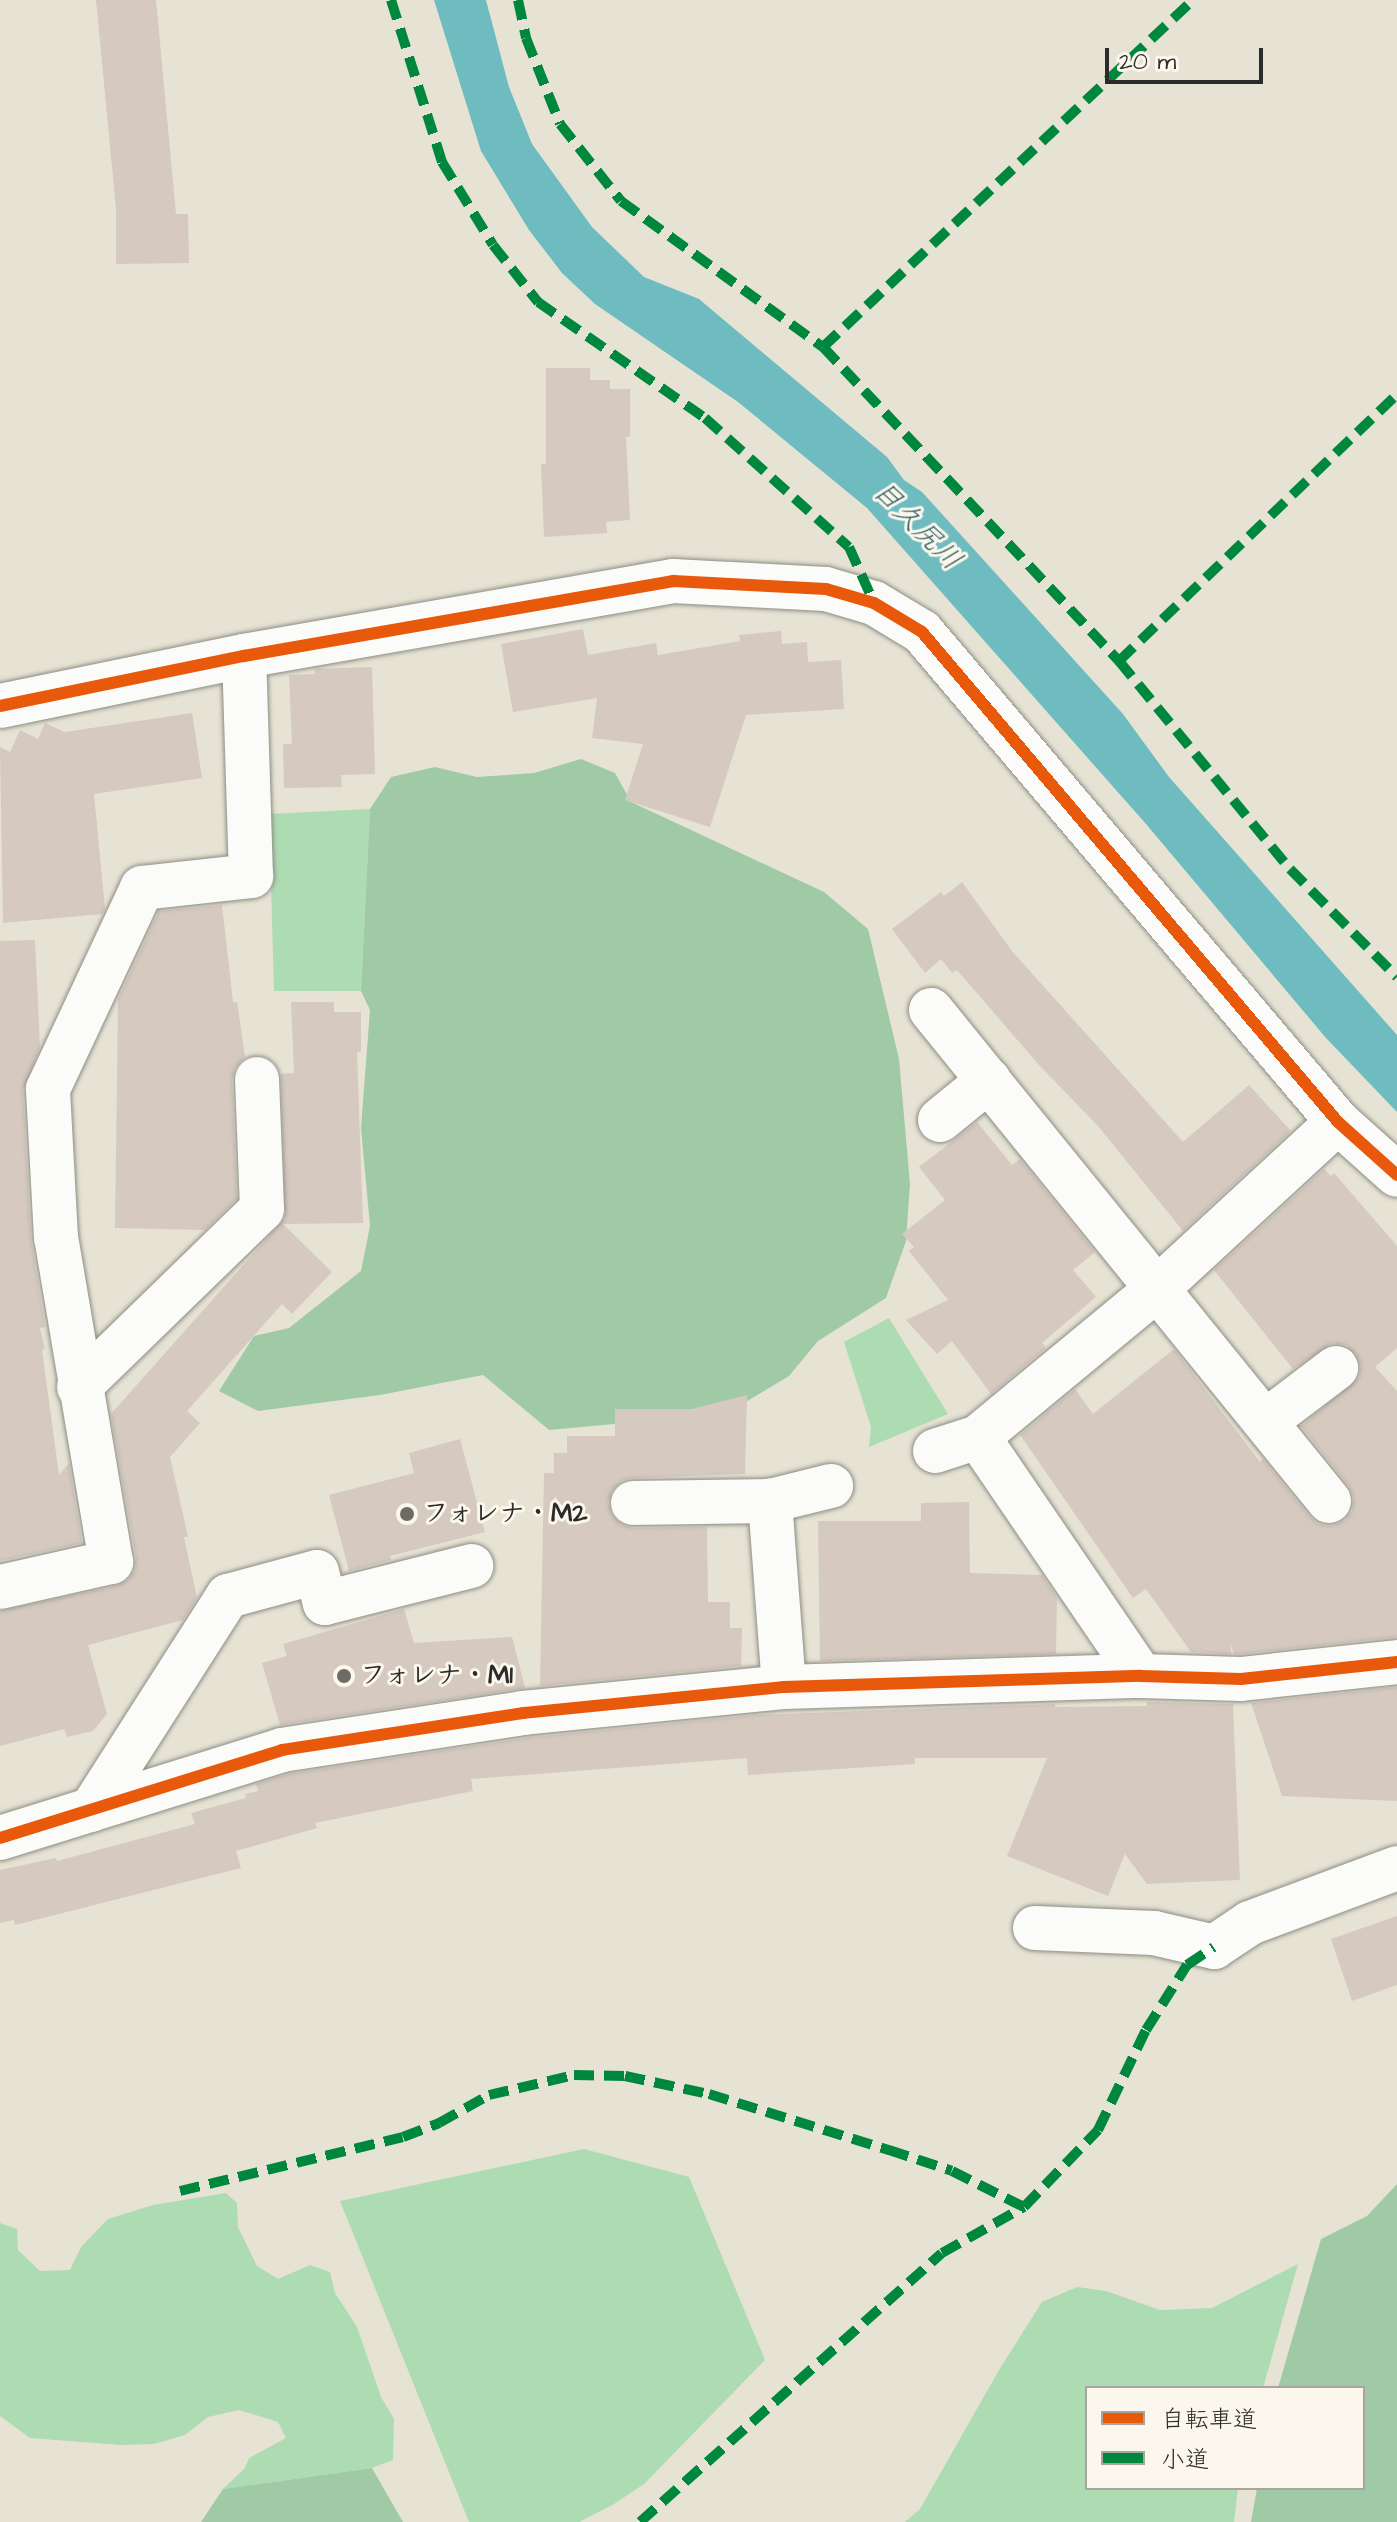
<!DOCTYPE html>
<html>
<head>
<meta charset="utf-8">
<style>
  body { margin:0 }
  #map { position:relative; width:1397px; height:2522px; overflow:hidden; background:#e6e3d4; font-family:"Architects Daughter","Klee One",sans-serif }
  div>[style] { position:absolute }
  [style*='--x'] { left:calc(var(--x)*1px); top:calc(var(--y)*1px); width:calc(var(--w)*1px); rotate:calc(var(--a)*1deg) }
  .green>* { inset:0; background:#addbb2 }
  .forest>* { inset:0; background:#a0caa6 }
  .water>* { inset:0; background:#6ebcc0 }
  .building>* { inset:0; background:#d6c9bf }
  .roads { filter:drop-shadow(0 0 2px #8e8d85) drop-shadow(0 0 2px #8e8d85) }
  .minor>* { height:44px; margin:-22px; padding:0 22px; transform-origin:22px; border-radius:22px; background:#fbfbf9 }
  .quiet>* { height:10px; margin-top:-5px; transform-origin:0; background:repeating-linear-gradient(90deg,#00873e 0 20px,transparent 0 30px) }
  .cycleway>* { height:12px; margin:-6px; padding:0 6px; transform-origin:6px; border-radius:6px; background:#e8590c }
  .dots>* { width:22px; height:22px; translate:-50% -50%; box-sizing:border-box; border:4px solid #fbf7ec; border-radius:50% }
  span { translate:-50% -50%; white-space:nowrap; text-align:center; line-height:1.15; -webkit-text-stroke:6px #fbf7ec; paint-order:stroke }
  .poi-label { font-size:26px; color:#2b2b2b; font-weight:700 }
  .left { translate:0 -50%; text-align:left }
  .water-label { font-size:28px; color:#315e63; font-style:italic }
  .legend { position:absolute; left:1085px; top:2386px; width:280px; height:104px; box-sizing:border-box; background:#fbf7ec; border:2px solid #a8a59f; margin:0; padding:10px 14px; list-style:none; font-size:24px; color:#2b2b2b }
  .legend li { display:flex; align-items:center; gap:16px; height:40px }
  .legend b { width:40px; border:2px solid #a8a59f }
  .scale { position:absolute; left:1105px; top:48px; width:158px; height:36px; box-sizing:border-box; border:4px solid #2b2b2b; border-top:0; padding-left:10px; font-size:24px; line-height:28px; white-space:nowrap; color:#2b2b2b; -webkit-text-stroke:6px #fbf7ec; paint-order:stroke }
</style>
</head>
<body>
<div id="map">
  <div class="green">
    <div style="clip-path:polygon(370px 809px,361px 991px,274px 991px,269px 814px)"></div>
    <div style="clip-path:polygon(889px 1318px,948px 1414px,869px 1447px,871px 1427px,844px 1342px)"></div>
    <div style="clip-path:polygon(584px 2149px,689px 2177px,765px 2360px,644px 2484px,614px 2504px,579px 2522px,469px 2522px,340px 2201px)"></div>
    <div style="clip-path:polygon(226px 2193px,237px 2203px,238px 2227px,257px 2266px,278px 2279px,310px 2265px,330px 2272px,335px 2293px,357px 2327px,381px 2397px,394px 2419px,393px 2460px,372px 2468px,223px 2489px,245px 2468px,249px 2458px,286px 2438px,278px 2422px,239px 2410px,208px 2417px,185px 2435px,154px 2444px,121px 2445px,30px 2438px,0 2416px,0 2223px,17px 2229px,18px 2250px,40px 2271px,70px 2270px,81px 2247px,108px 2219px,153px 2205px)"></div>
    <div style="clip-path:polygon(1298px 2264px,1263px 2388px,1087px 2388px,1087px 2488px,1238px 2488px,1234px 2522px,905px 2522px,920px 2509px,999px 2370px,1042px 2302px,1077px 2287px,1106px 2291px,1160px 2310px,1212px 2308px)"></div>
  </div>
  <div class="forest">
    <div style="clip-path:polygon(581px 759px,615px 773px,631px 802px,824px 892px,868px 929px,899px 1059px,910px 1184px,906px 1241px,886px 1298px,818px 1341px,789px 1376px,739px 1406px,646px 1421px,549px 1430px,483px 1375px,380px 1395px,258px 1411px,219px 1391px,254px 1336px,289px 1328px,361px 1271px,370px 1226px,361px 1128px,370px 1010px,361px 991px,370px 809px,391px 777px,435px 767px,477px 777px,534px 773px)"></div>
    <div style="clip-path:polygon(1397px 2184px,1397px 2522px,1251px 2522px,1257px 2488px,1363px 2488px,1363px 2388px,1278px 2388px,1321px 2239px,1367px 2216px)"></div>
    <div style="clip-path:polygon(372px 2468px,403px 2522px,201px 2522px,223px 2489px)"></div>
  </div>
  <div class="water">
    <div style="clip-path:polygon(434px 0,486px 0,509px 87px,532px 144px,592px 227px,644px 277px,699px 299px,887px 457px,904px 480px,922px 492px,1123px 714px,1169px 777px,1397px 1035px,1397px 1112px,1326px 1038px,1146px 824px,867px 508px,738px 402px,595px 304px,562px 273px,529px 230px,481px 151px)"></div>
  </div>
  <div class="building">
    <div style="clip-path:polygon(96px 0,156px 0,176px 214px,188px 214px,189px 263px,116px 264px,116px 209px)"></div>
    <div style="clip-path:polygon(546px 368px,590px 368px,590px 380px,610px 380px,610px 389px,630px 389px,630px 437px,626px 437px,630px 520px,606px 522px,607px 533px,544px 537px,541px 464px,546px 464px)"></div>
    <div style="clip-path:polygon(583px 629px,588px 655px,656px 643px,658px 655px,740px 641px,739px 635px,781px 631px,782px 644px,807px 642px,808px 662px,841px 660px,844px 709px,746px 715px,710px 827px,625px 800px,643px 744px,592px 738px,597px 698px,513px 712px,501px 644px)"></div>
    <div style="clip-path:polygon(372px 667px,375px 774px,341px 775px,342px 787px,284px 788px,283px 744px,292px 744px,289px 675px,315px 674px,315px 669px)"></div>
    <div style="clip-path:polygon(192px 713px,202px 778px,94px 794px,105px 909px,102px 914px,3px 923px,0 747px,10px 752px,20px 730px,38px 739px,45px 723px,65px 732px)"></div>
    <div style="clip-path:polygon(962px 882px,1012px 951px,1183px 1142px,1249px 1085px,1291px 1131px,1183px 1231px,1098px 1126px,1039px 1065px,957px 970px,952px 973px,941px 959px,925px 973px,892px 929px,941px 892px,944px 896px)"></div>
    <div style="clip-path:polygon(222px 905px,233px 1002px,237px 1002px,245px 1057px,235px 1067px,232px 1080px,237px 1199px,205px 1230px,115px 1228px,118px 999px,159px 911px)"></div>
    <div style="clip-path:polygon(35px 940px,40px 1047px,23px 1090px,31px 1239px,45px 1327px,40px 1328px,45px 1349px,42px 1350px,59px 1475px,69px 1463px,82px 1543px,0 1561px,0 941px)"></div>
    <div style="clip-path:polygon(291px 1002px,334px 1002px,334px 1012px,361px 1012px,361px 1052px,357px 1052px,363px 1223px,283px 1224px,332px 1272px,292px 1314px,282px 1304px,187px 1411px,200px 1423px,170px 1457px,188px 1537px,184px 1537px,197px 1598px,183px 1620px,88px 1645px,107px 1714px,93px 1731px,67px 1737px,64px 1729px,0 1746px,0 1611px,116px 1586px,128px 1580px,135px 1570px,136px 1558px,111px 1414px,285px 1218px,281px 1074px,294px 1073px)"></div>
    <div style="clip-path:polygon(977px 1122px,1012px 1165px,1020px 1159px,1095px 1252px,1073px 1270px,1096px 1297px,1042px 1343px,1046px 1348px,991px 1394px,952px 1341px,937px 1354px,906px 1320px,948px 1300px,909px 1251px,914px 1247px,902px 1234px,945px 1200px,919px 1167px)"></div>
    <div style="clip-path:polygon(1324px 1169px,1331px 1176px,1334px 1173px,1397px 1246px,1397px 1348px,1375px 1367px,1397px 1391px,1397px 1637px,1240px 1654px,1234px 1654px,1231px 1645px,1231px 1654px,1191px 1652px,1146px 1589px,1133px 1598px,1020px 1435px,1075px 1389px,1093px 1414px,1174px 1349px,1260px 1462px,1263px 1459px,1310px 1517px,1319px 1524px,1332px 1526px,1345px 1520px,1352px 1511px,1354px 1498px,1349px 1486px,1301px 1426px,1359px 1378px,1361px 1366px,1356px 1354px,1346px 1345px,1332px 1343px,1293px 1369px,1214px 1270px)"></div>
    <div style="clip-path:polygon(747px 1395px,745px 1474px,632px 1478px,621px 1481px,612px 1490px,608px 1503px,612px 1516px,622px 1525px,633px 1528px,707px 1527px,708px 1602px,730px 1602px,730px 1628px,742px 1628px,741px 1666px,540px 1686px,544px 1473px,554px 1473px,554px 1453px,567px 1453px,567px 1436px,615px 1436px,615px 1409px,692px 1409px)"></div>
    <div style="clip-path:polygon(460px 1439px,485px 1532px,390px 1556px,391px 1560px,349px 1571px,329px 1495px,414px 1473px,409px 1453px)"></div>
    <div style="clip-path:polygon(969px 1502px,970px 1573px,1042px 1575px,1057px 1598px,1056px 1654px,820px 1661px,818px 1521px,921px 1521px,921px 1503px)"></div>
    <div style="clip-path:polygon(404px 1609px,414px 1643px,512px 1637px,525px 1688px,280px 1725px,262px 1663px,287px 1656px,283px 1644px)"></div>
    <div style="clip-path:polygon(1397px 1687px,1397px 1801px,1282px 1796px,1251px 1703px)"></div>
    <div style="clip-path:polygon(1147px 1702px,1233px 1704px,1240px 1880px,1147px 1884px,1125px 1854px,1108px 1896px,1007px 1856px,1047px 1758px,915px 1758px,915px 1764px,748px 1775px,747px 1758px,471px 1779px,473px 1791px,315px 1823px,317px 1828px,236px 1851px,241px 1868px,15px 1925px,14px 1920px,0 1923px,0 1870px,56px 1858px,57px 1861px,195px 1824px,191px 1813px,246px 1798px,245px 1794px,258px 1791px,256px 1784px,288px 1774px,526px 1738px,757px 1715px,1055px 1704px,1055px 1707px,1147px 1706px)"></div>
    <div style="clip-path:polygon(1397px 1916px,1397px 1985px,1352px 2001px,1331px 1939px)"></div>
  </div>
  <div class="roads">
    <div class="minor">
      <div style="--x:0;--y:706;--w:249;--a:-11.6"></div>
      <div style="--x:244;--y:656;--w:436;--a:-9.9"></div>
      <div style="--x:673;--y:581;--w:153;--a:3"></div>
      <div style="--x:826;--y:589;--w:50;--a:16.3"></div>
      <div style="--x:874;--y:603;--w:56;--a:31.1"></div>
      <div style="--x:922;--y:632;--w:643;--a:49.67"></div>
      <div style="--x:1338;--y:1122;--w:79;--a:41.9"></div>
      <div style="--x:931;--y:1010;--w:632;--a:50.97"></div>
      <div style="--x:940;--y:1120;--w:63;--a:-39.2"></div>
      <div style="--x:79;--y:1387;--w:255;--a:-44.2"></div>
      <div style="--x:262;--y:1209;--w:130;--a:-92.2"></div>
      <div style="--x:1266;--y:1421;--w:88;--a:-37.1"></div>
      <div style="--x:978;--y:1437;--w:289;--a:55.7"></div>
      <div style="--x:935;--y:1451;--w:45;--a:-18"></div>
      <div style="--x:978;--y:1437;--w:235;--a:-39.6"></div>
      <div style="--x:1159;--y:1287;--w:243;--a:-42.7"></div>
      <div style="--x:633;--y:1503;--w:137;--a:-0.8"></div>
      <div style="--x:0;--y:1587;--w:114;--a:-12.7"></div>
      <div style="--x:111;--y:1562;--w:329;--a:-99.6"></div>
      <div style="--x:56;--y:1238;--w:149;--a:-93.1"></div>
      <div style="--x:48;--y:1089;--w:222;--a:-64.9"></div>
      <div style="--x:142;--y:888;--w:110;--a:-6.3"></div>
      <div style="--x:251;--y:876;--w:220;--a:-91.8"></div>
      <div style="--x:784;--y:1687;--w:187;--a:-94.3"></div>
      <div style="--x:770;--y:1501;--w:63;--a:-13.8"></div>
      <div style="--x:91;--y:1810;--w:254;--a:-57.4"></div>
      <div style="--x:228;--y:1596;--w:92;--a:-15.1"></div>
      <div style="--x:317;--y:1572;--w:32;--a:76"></div>
      <div style="--x:325;--y:1603;--w:151;--a:-14.2"></div>
      <div style="--x:0;--y:1838;--w:295;--a:-17.3"></div>
      <div style="--x:282;--y:1750;--w:244;--a:-8.7"></div>
      <div style="--x:523;--y:1713;--w:262;--a:-5.7"></div>
      <div style="--x:784;--y:1687;--w:357;--a:-1.8"></div>
      <div style="--x:1141;--y:1676;--w:100;--a:1.7"></div>
      <div style="--x:1241;--y:1679;--w:157;--a:-6.2"></div>
      <div style="--x:1035;--y:1928;--w:119;--a:2.4"></div>
      <div style="--x:1154;--y:1933;--w:62;--a:13.1"></div>
      <div style="--x:1214;--y:1947;--w:43;--a:-33.7"></div>
      <div style="--x:1250;--y:1923;--w:157;--a:-20.5"></div>
    </div>
  </div>
  <div class="quiet">
    <div style="--x:391;--y:0;--w:170;--a:72.5"></div>
    <div style="--x:442;--y:162;--w:97;--a:58.4"></div>
    <div style="--x:493;--y:245;--w:73;--a:51.7"></div>
    <div style="--x:538;--y:302;--w:203;--a:34.8"></div>
    <div style="--x:705;--y:418;--w:193;--a:41.9"></div>
    <div style="--x:849;--y:547;--w:61;--a:65.9"></div>
    <div style="--x:518;--y:0;--w:39;--a:78"></div>
    <div style="--x:526;--y:38;--w:92;--a:68.4"></div>
    <div style="--x:560;--y:124;--w:98;--a:51.6"></div>
    <div style="--x:621;--y:201;--w:249;--a:35.9"></div>
    <div style="--x:823;--y:347;--w:432;--a:46.7"></div>
    <div style="--x:1119;--y:661;--w:269;--a:50.6"></div>
    <div style="--x:1290;--y:869;--w:152;--a:45.3"></div>
    <div style="--x:823;--y:347;--w:507;--a:-43.16"></div>
    <div style="--x:1119;--y:661;--w:385;--a:-43.8"></div>
    <div style="--x:180;--y:2191;--w:229;--a:-13.6"></div>
    <div style="--x:403;--y:2137;--w:39;--a:-21"></div>
    <div style="--x:439;--y:2123;--w:57;--a:-29.2"></div>
    <div style="--x:489;--y:2095;--w:87;--a:-13.2"></div>
    <div style="--x:574;--y:2075;--w:51;--a:1.1"></div>
    <div style="--x:625;--y:2076;--w:86;--a:12.1"></div>
    <div style="--x:709;--y:2094;--w:189;--a:17.3"></div>
    <div style="--x:889;--y:2150;--w:66;--a:18.4"></div>
    <div style="--x:952;--y:2171;--w:80;--a:26.6"></div>
    <div style="--x:640;--y:2522;--w:404;--a:-41.7"></div>
    <div style="--x:942;--y:2253;--w:94;--a:-29.3"></div>
    <div style="--x:1024;--y:2207;--w:107;--a:-46.1"></div>
    <div style="--x:1098;--y:2130;--w:111;--a:-64.4"></div>
    <div style="--x:1146;--y:2030;--w:77;--a:-57.8"></div>
    <div style="--x:1187;--y:1965;--w:32;--a:-34"></div>
  </div>
  <div class="cycleway">
    <div style="--x:0;--y:706;--w:249;--a:-11.6"></div>
    <div style="--x:244;--y:656;--w:436;--a:-9.9"></div>
    <div style="--x:673;--y:581;--w:153;--a:3"></div>
    <div style="--x:826;--y:589;--w:50;--a:16.3"></div>
    <div style="--x:874;--y:603;--w:56;--a:31.1"></div>
    <div style="--x:922;--y:632;--w:643;--a:49.67"></div>
    <div style="--x:1338;--y:1122;--w:79;--a:41.9"></div>
    <div style="--x:0;--y:1838;--w:295;--a:-17.3"></div>
    <div style="--x:282;--y:1750;--w:244;--a:-8.7"></div>
    <div style="--x:523;--y:1713;--w:262;--a:-5.7"></div>
    <div style="--x:784;--y:1687;--w:357;--a:-1.8"></div>
    <div style="--x:1141;--y:1676;--w:100;--a:1.7"></div>
    <div style="--x:1241;--y:1679;--w:157;--a:-6.2"></div>
  </div>
  <div class="dots">
    <div style="left:407px;top:1514px;background:#6c6b66"></div>
    <div style="left:344px;top:1676px;background:#6c6b66"></div>
  </div>
  <div class="poi-label">
    <span class="left" style="left:423px;top:1514px">フォレナ・M2</span>
    <span class="left" style="left:360px;top:1676px">フォレナ・M1</span>
  </div>
  <div class="water-label">
    <span style="left:917px;top:526px;rotate:45deg">目久尻川</span>
  </div>
  <ul class="legend">
  <li><b style="height:10px;background:#e8590c"></b>自転車道</li>
  <li><b style="height:10px;background:#00873e"></b>小道</li>
  </ul>
  <div class="scale">20 m</div>
</div>
</body>
</html>
